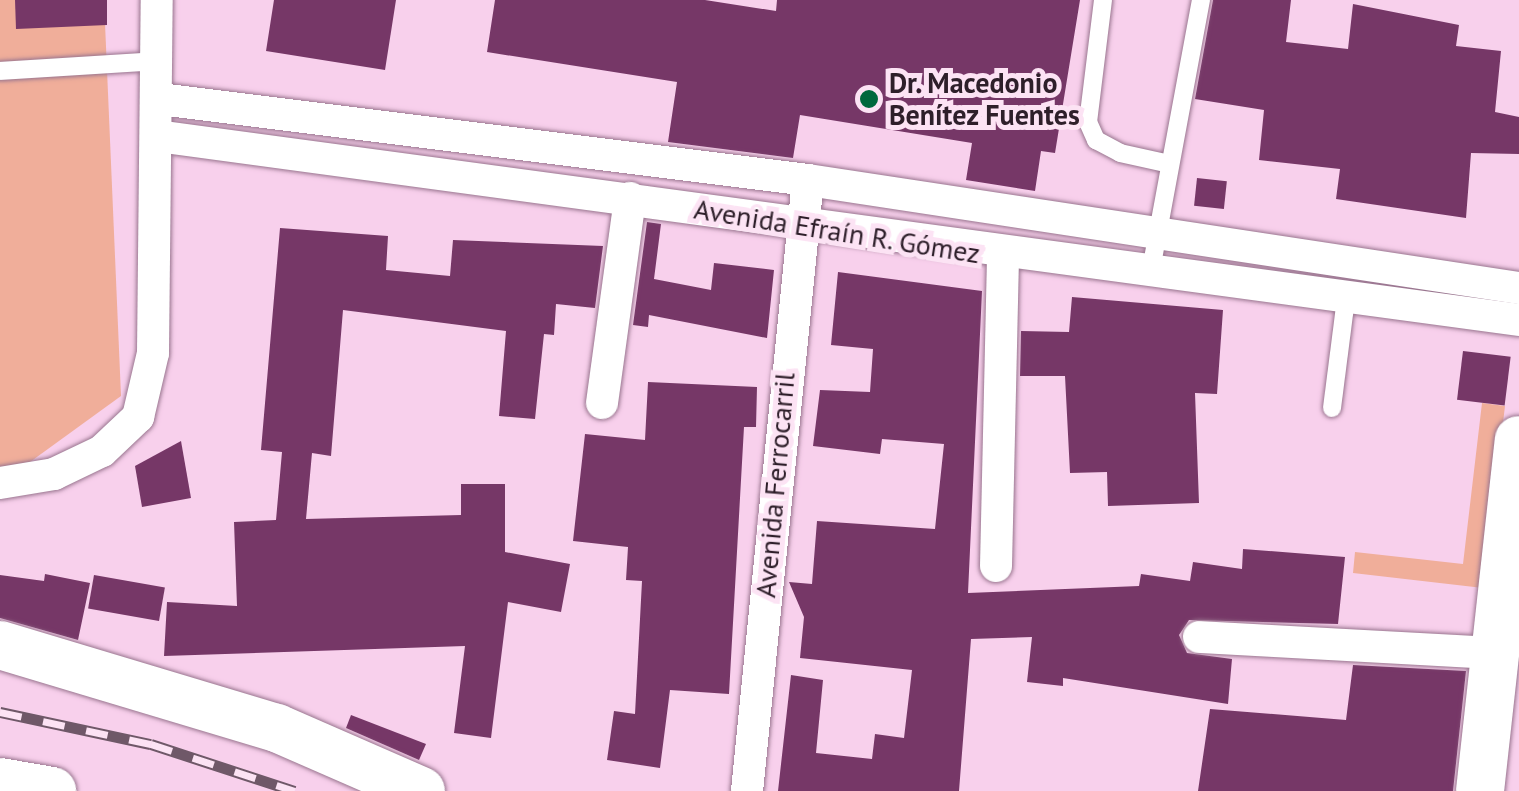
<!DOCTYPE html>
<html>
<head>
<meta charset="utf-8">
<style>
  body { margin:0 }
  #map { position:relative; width:1519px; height:791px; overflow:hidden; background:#f8d0ec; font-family:"PT Sans",sans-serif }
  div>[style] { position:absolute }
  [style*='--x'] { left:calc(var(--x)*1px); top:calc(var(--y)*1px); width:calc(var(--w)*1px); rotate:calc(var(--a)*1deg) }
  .green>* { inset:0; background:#f0ae9a }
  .building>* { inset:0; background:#763767; transform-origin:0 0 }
  .roads { filter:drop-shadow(0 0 2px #99758f) drop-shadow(0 0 2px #99758f) }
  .lane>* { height:18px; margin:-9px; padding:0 9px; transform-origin:9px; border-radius:9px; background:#fff }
  .street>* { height:32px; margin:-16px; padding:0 16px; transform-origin:16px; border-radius:16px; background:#fff }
  .secondary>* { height:48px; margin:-24px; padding:0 24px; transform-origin:24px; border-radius:24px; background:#fff }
  .rail>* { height:11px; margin-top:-5.5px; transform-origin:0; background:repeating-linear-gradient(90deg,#fce3f4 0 22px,#6f5868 0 44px); box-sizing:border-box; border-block:2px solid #6f5868 }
  .dots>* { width:28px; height:28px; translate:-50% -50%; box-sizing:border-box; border:5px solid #fce3f4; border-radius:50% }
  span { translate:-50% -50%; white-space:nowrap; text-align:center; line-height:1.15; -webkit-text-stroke:10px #fce3f4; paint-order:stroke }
  .poi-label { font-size:28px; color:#2e1f2a; font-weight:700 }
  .left { translate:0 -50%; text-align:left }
  .street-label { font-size:28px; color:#2e1f2a }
</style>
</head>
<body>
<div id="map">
  <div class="green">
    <div style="clip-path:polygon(0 0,104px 0,121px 396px,30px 462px,0 467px)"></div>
    <div style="clip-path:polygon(1482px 403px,1505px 406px,1483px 588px,1353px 573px,1355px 552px,1463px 564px)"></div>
  </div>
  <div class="building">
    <div style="clip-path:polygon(15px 0,107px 0,107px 25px,16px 29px)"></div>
    <div style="clip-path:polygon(274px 0,396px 0,385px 70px,266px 51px)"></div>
    <div style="clip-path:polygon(495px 0,705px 0,776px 11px,777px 0,1080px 0,1055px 153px,1041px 151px,1035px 191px,966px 180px,972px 143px,800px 115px,793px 158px,668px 142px,677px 82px,487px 52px)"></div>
    <div style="clip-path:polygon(1213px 0,1291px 0,1286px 42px,1348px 49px,1353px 4px,1459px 25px,1456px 46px,1501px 51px,1495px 112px,1519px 117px,1519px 154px,1471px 153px,1466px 218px,1336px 199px,1340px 169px,1259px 160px,1264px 110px,1195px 99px)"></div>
    <div style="left:1197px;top:178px;width:30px;height:28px;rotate:6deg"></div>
    <div style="clip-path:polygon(647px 222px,661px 224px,654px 279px,711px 290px,714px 263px,774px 270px,767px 338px,649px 315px,648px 327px,633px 325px)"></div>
    <div style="clip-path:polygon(280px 228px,388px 236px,386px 270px,450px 276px,453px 240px,603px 246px,595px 308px,556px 304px,554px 335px,544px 334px,535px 419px,499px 416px,506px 331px,343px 310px,331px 456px,312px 453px,306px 519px,461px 515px,461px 484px,505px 484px,505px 552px,570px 564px,561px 612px,508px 602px,491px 738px,454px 733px,465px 646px,164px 656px,167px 602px,237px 606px,234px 522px,276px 520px,282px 452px,261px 450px)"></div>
    <div style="clip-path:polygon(838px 272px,982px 291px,968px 593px,1139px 586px,1141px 574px,1190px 581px,1193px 562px,1242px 569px,1243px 549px,1345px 557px,1338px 624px,1189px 620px,1179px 635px,1187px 653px,1232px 659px,1228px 704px,1063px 678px,1063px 686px,1027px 682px,1032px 637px,971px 639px,959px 791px,778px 791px,791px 675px,823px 680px,816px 753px,872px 759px,875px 734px,904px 738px,912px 670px,800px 658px,804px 617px,789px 582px,812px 584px,817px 521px,935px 529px,944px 444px,882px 439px,880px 454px,813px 446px,820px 390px,870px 392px,873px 349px,831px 345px)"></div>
    <div style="clip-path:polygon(1072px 297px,1223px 310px,1217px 394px,1195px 393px,1199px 503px,1108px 506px,1107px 472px,1070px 473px,1065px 376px,1020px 376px,1021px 331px,1069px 332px)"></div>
    <div style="left:1463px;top:351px;width:48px;height:49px;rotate:7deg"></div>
    <div style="clip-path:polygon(648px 382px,757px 387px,756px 427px,744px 427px,729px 694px,670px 690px,660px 768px,607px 760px,614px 711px,635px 714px,642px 581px,626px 580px,628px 547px,573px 541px,585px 434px,645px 440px)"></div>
    <div style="clip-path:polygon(181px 441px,191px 498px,142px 507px,135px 466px)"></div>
    <div style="clip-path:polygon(45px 574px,90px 583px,78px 640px,0 618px,0 575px,44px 581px)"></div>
    <div style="left:94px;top:575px;width:72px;height:34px;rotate:10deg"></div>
    <div style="clip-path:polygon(1353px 665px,1466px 671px,1453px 791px,1198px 791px,1210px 709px,1346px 720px)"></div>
    <div style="clip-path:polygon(351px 715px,426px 744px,419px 760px,346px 728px)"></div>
  </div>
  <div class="roads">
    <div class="lane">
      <div style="--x:1103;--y:0;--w:123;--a:97"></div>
      <div style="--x:1088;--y:122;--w:20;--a:66"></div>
      <div style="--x:1096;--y:140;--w:27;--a:28"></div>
      <div style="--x:1120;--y:153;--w:51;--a:12.4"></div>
      <div style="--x:0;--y:71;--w:158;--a:-3.6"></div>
      <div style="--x:1150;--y:275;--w:280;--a:-79.5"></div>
      <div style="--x:1332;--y:408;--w:110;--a:-82.7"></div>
    </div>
    <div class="street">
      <div style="--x:160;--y:99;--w:653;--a:7.13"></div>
      <div style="--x:808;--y:180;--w:719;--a:8.64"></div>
      <div style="--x:157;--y:136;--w:1374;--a:7.69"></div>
      <div style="--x:602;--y:403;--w:207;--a:-82.2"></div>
      <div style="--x:0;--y:483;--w:55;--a:-9.5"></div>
      <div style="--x:54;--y:474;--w:53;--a:-25.6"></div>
      <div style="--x:102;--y:451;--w:50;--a:-43.4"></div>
      <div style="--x:138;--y:417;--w:66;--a:-76.8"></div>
      <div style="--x:153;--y:353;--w:353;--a:-89.4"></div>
      <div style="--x:996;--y:566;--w:310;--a:-88.7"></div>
      <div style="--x:1199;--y:637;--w:297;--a:3.1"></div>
      <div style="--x:747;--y:791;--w:614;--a:-84.3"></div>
    </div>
    <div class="secondary">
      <div style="--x:0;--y:645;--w:289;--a:16.7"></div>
      <div style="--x:277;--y:728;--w:157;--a:23.6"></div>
      <div style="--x:0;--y:782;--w:53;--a:9.8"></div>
      <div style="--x:1480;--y:791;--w:353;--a:-83.7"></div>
    </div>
  </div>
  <div class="rail">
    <div style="--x:0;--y:712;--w:154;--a:12"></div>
    <div style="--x:151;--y:744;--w:151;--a:18.1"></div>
  </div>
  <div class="dots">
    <div style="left:869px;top:99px;background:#00683d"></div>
  </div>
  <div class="poi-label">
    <span class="left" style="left:889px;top:99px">Dr. Macedonio<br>Benítez Fuentes</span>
  </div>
  <div class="street-label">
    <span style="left:837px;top:231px;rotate:9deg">Avenida Efraín R. Gómez</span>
    <span style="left:775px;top:485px;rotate:-85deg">Avenida Ferrocarril</span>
  </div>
</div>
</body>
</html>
